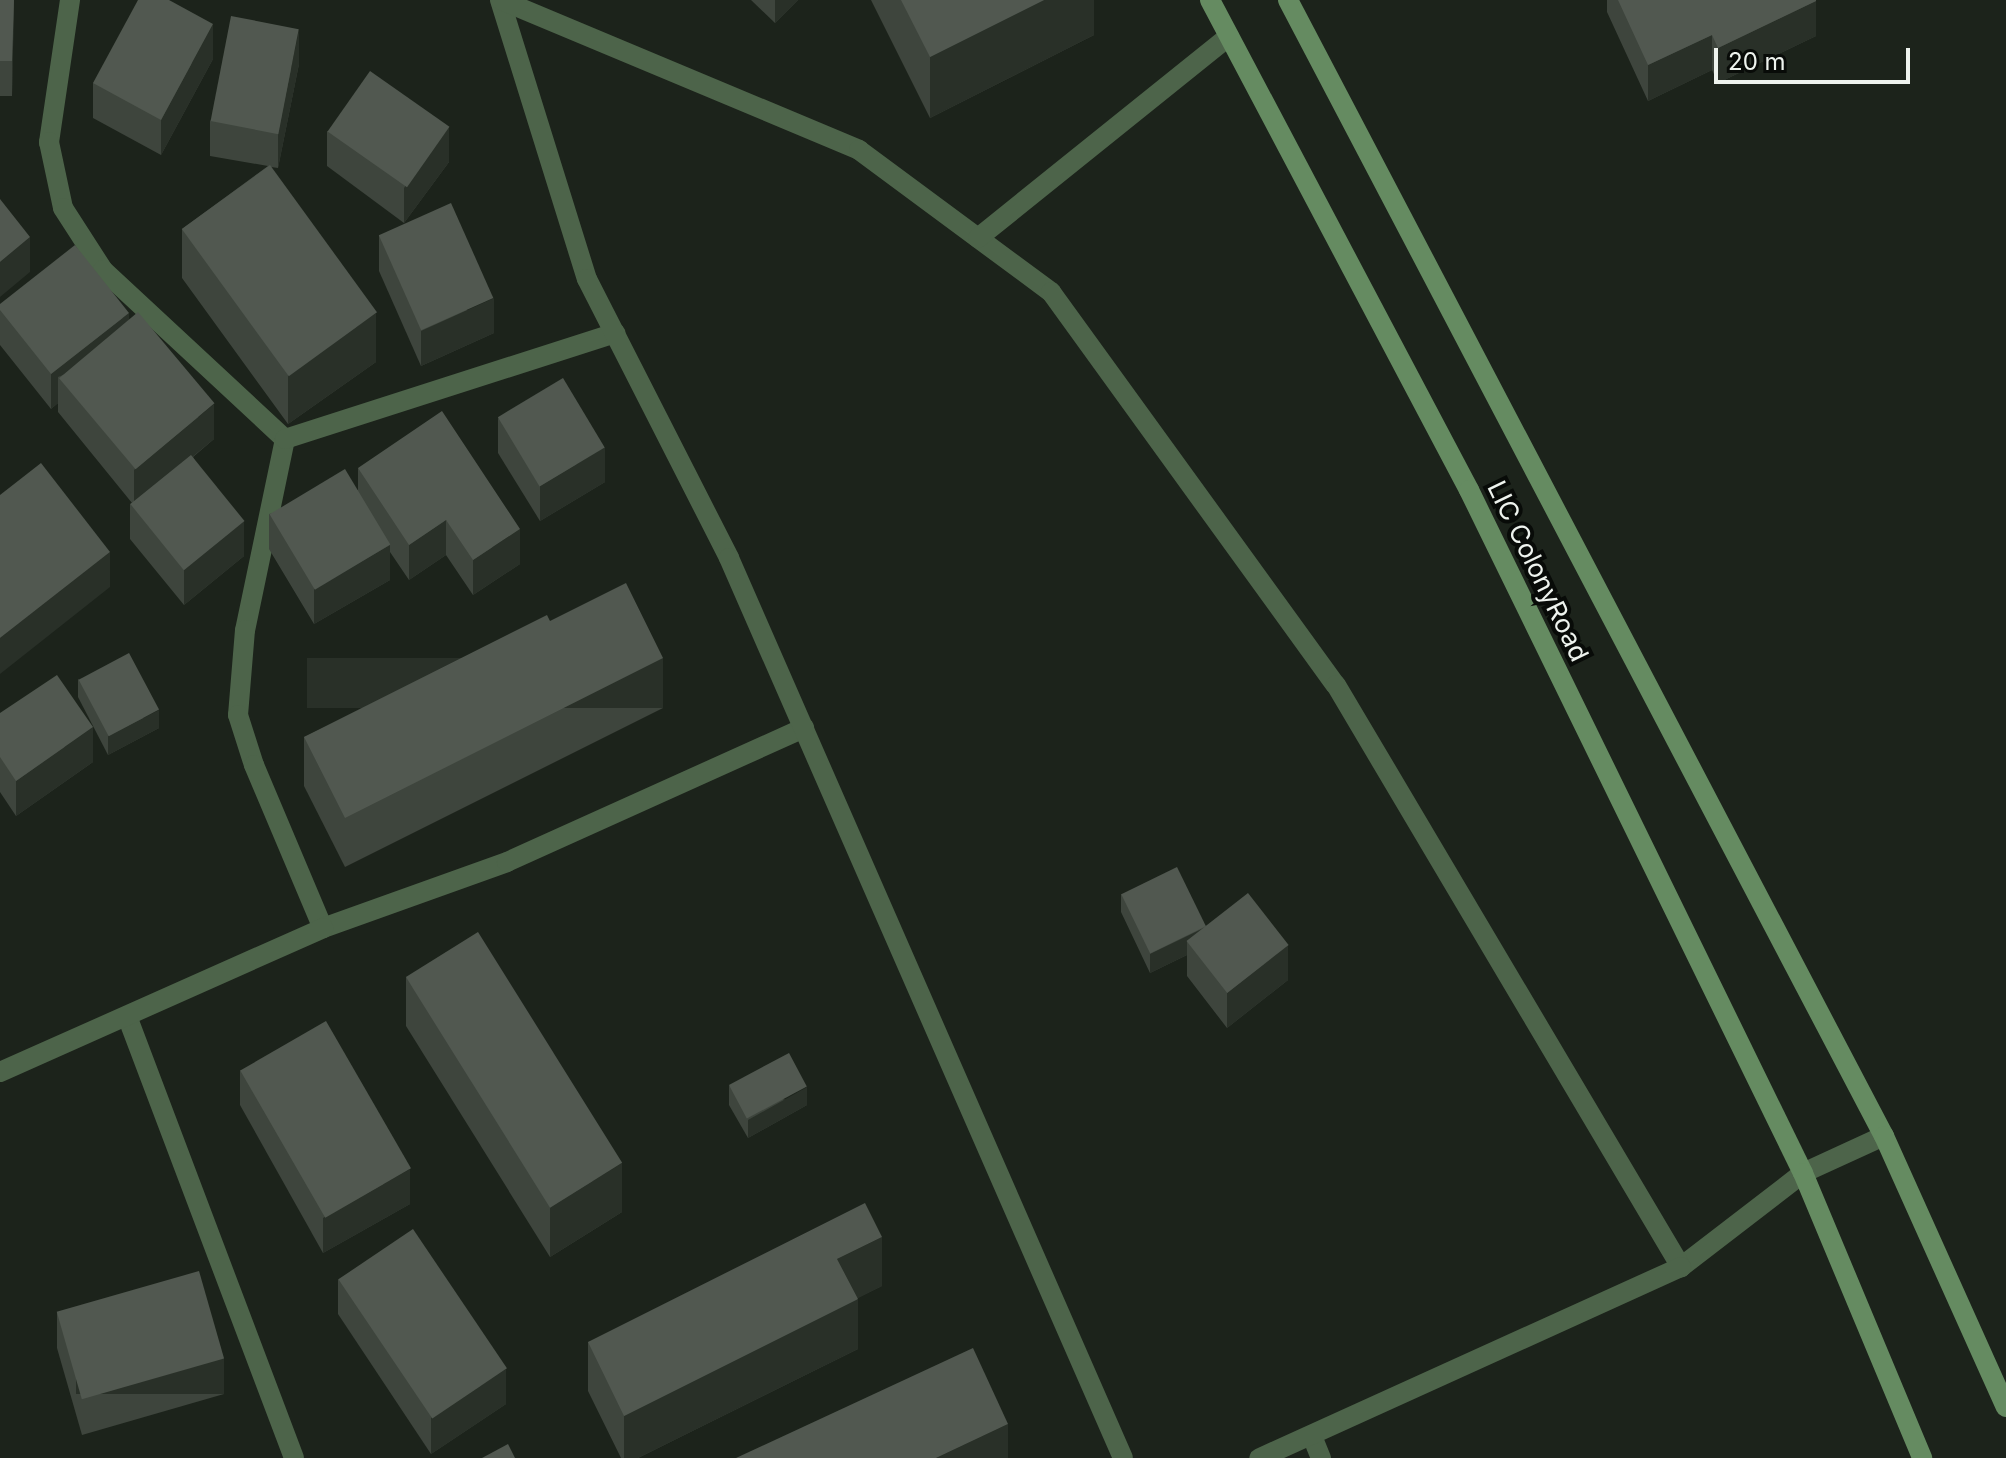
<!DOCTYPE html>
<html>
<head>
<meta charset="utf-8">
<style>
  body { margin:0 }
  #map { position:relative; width:2006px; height:1458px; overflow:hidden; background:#1c231b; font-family:Inter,sans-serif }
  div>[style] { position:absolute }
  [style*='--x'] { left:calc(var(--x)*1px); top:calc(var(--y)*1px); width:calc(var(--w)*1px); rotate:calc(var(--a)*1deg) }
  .minor>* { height:20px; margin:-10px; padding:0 10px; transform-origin:10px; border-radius:10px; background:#4d644a }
  .tertiary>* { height:20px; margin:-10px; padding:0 10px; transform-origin:10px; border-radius:10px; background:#4d644a }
  .secondary>* { height:20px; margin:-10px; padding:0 10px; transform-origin:10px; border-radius:10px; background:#658b61 }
  .wall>* { inset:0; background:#3e453d }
  .shaded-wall>* { inset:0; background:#293028; transform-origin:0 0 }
  .building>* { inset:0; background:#515850; transform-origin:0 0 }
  span { translate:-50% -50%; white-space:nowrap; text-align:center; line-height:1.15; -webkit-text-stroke:8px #080b08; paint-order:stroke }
  .street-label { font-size:26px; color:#eef3ee }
  .scale { position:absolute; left:1714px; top:48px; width:196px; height:36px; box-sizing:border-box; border:4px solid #eef3ee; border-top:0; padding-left:10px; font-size:24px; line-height:28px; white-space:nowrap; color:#eef3ee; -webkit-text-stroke:6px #080b08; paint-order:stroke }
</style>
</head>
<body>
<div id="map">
  <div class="minor">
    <div style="--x:70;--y:0;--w:144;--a:98.4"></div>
    <div style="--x:49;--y:142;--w:67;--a:78"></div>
    <div style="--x:63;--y:208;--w:74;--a:57.2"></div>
    <div style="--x:103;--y:270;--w:248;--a:42.9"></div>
    <div style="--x:285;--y:439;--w:195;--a:101.8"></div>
    <div style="--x:245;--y:630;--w:85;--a:94.7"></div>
    <div style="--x:238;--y:715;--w:52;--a:72.3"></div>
    <div style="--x:254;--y:765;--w:177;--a:67.1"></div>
    <div style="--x:323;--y:928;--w:195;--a:-19.7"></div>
    <div style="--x:507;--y:862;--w:326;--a:-24.3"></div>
    <div style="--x:285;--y:439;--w:347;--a:-17.8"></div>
    <div style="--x:127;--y:1016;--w:472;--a:69.3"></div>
    <div style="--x:0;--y:1072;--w:354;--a:-24"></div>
    <div style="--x:1681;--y:1267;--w:154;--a:-37.6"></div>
    <div style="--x:1803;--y:1173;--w:89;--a:-24.6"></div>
    <div style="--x:1312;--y:1436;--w:24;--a:68"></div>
  </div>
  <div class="tertiary">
    <div style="--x:500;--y:0;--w:292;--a:72.7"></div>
    <div style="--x:587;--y:279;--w:313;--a:63"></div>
    <div style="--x:729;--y:558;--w:982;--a:66.36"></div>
    <div style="--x:501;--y:0;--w:388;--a:22.7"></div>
    <div style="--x:859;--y:150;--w:239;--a:36.5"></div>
    <div style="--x:1051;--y:292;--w:485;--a:54.1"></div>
    <div style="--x:1336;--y:685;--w:677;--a:59.34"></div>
    <div style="--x:1681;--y:1267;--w:463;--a:155.6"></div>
    <div style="--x:978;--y:238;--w:322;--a:-38.8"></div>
  </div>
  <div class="secondary">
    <div style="--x:1210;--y:0;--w:554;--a:62.14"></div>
    <div style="--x:1469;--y:490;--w:760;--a:63.94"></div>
    <div style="--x:1803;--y:1173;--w:309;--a:67.3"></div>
    <div style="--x:1288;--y:0;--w:1283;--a:62.32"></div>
    <div style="--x:1884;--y:1136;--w:297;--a:65.8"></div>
  </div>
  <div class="wall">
    <div style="clip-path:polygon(0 0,14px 0,12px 96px,0 96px)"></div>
    <div style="clip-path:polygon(751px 0,798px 0,775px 23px)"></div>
    <div style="clip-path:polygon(871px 0,1094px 0,1094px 35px,930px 118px)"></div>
    <div style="clip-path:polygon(1607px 0,1816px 0,1816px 36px,1718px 83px,1712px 70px,1648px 101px,1607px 12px)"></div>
    <div style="clip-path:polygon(213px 59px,161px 155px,93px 118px,93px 83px)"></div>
    <div style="clip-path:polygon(299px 64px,278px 168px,271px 167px,376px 362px,288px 424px,182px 278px,182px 229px,268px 166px,210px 156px,210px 121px)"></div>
    <div style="clip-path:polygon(327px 131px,449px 162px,404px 223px,327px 166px)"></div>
    <div style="clip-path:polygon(379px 235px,494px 333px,421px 366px,379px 271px)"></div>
    <div style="clip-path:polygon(0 304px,129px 319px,214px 439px,193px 457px,244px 556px,184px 605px,130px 539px,130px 504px,132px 503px,58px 412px,58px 403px,51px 409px,0 345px)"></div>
    <div style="clip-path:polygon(498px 418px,605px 482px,540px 521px,498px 453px)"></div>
    <div style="clip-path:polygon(358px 468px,520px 564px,473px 595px,446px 555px,409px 580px,390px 552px,390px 580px,314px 624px,269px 549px,269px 514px,358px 490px)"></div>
    <div style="clip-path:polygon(550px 621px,663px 708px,345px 867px,304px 786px,304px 737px)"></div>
    <div style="clip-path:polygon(78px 679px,159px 728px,108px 755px,78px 697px)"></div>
    <div style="clip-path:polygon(0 713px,93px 762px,16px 816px,0 792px)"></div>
    <div style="clip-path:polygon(1121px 894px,1206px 926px,1288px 980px,1227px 1028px,1187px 976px,1187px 955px,1150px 973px,1121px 912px)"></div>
    <div style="clip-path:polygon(406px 977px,622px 1212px,550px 1257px,406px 1026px)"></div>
    <div style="clip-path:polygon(240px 1070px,410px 1204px,323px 1253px,240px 1105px)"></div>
    <div style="clip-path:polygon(729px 1086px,807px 1105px,748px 1138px,729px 1105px)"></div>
    <div style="clip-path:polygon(338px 1279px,506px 1404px,431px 1454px,338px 1314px)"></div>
    <div style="clip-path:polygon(882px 1286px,857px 1298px,858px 1349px,638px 1458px,621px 1458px,588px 1391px,588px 1342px)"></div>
    <div style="clip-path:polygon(57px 1313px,224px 1394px,82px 1435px,57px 1348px)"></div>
  </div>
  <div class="shaded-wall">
    <div style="clip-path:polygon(14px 0,14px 4px,12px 96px,12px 61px)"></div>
    <div style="clip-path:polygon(775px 0,798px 0,775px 23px)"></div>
    <div style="clip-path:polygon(1044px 0,1094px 0,1094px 35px,930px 118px,930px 57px)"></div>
    <div style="clip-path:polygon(1816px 1px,1816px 36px,1718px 83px,1718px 48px)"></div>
    <div style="clip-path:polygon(213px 24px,213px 59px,161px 155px,161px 120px)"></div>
    <div style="clip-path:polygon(299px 29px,299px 64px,278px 168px,278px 133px)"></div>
    <div style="clip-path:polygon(1712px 35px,1712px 70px,1648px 101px,1648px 65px)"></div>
    <div style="clip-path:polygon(449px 127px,449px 162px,404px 223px,404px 188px)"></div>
    <div style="clip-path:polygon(30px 237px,30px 272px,0 297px,0 262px)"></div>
    <div style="clip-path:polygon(494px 298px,494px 333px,421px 366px,421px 331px)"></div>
    <div style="clip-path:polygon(129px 313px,129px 348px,58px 377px,58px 403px,51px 409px,51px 374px)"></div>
    <div style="clip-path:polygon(376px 313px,376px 362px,288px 424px,288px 375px)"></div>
    <div style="clip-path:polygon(214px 404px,214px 439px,134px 505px,134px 470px)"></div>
    <div style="clip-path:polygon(605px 447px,605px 482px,540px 521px,540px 486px)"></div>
    <div style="clip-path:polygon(446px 520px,446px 555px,409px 580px,409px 545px)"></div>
    <div style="clip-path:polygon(244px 521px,244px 556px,184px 605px,184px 569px)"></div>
    <div style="clip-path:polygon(520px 529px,520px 564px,473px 595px,473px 560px)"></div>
    <div style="clip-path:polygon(390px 545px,390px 580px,314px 624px,314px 589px)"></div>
    <div style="clip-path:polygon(110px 552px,110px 587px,0 674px,0 638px)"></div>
    <div style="left:663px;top:658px;width:50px;height:356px;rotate:90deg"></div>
    <div style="clip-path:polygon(159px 710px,159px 728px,108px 755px,108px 736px)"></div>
    <div style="clip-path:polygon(93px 727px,93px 762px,16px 816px,16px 781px)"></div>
    <div style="clip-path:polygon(1206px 927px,1187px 941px,1187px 955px,1150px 973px,1150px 954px)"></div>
    <div style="clip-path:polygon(1288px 945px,1288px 980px,1227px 1028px,1227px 993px)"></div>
    <div style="clip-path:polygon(807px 1087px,807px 1105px,748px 1138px,748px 1120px)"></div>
    <div style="clip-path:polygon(622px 1163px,622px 1212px,550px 1257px,550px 1207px)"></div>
    <div style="clip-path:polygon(410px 1169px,410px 1204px,323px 1253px,323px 1218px)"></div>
    <div style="clip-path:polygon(882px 1237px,882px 1286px,837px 1309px,837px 1259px)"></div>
    <div style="clip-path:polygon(858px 1299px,858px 1349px,638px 1458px,624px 1458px,624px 1416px)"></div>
    <div style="left:224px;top:1359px;width:35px;height:148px;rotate:90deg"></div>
    <div style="clip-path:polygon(506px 1369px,506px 1404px,431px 1454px,431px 1418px)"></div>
    <div style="clip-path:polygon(1008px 1424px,1008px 1458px,936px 1458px)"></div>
  </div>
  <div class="building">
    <div style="clip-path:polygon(0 0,14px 0,12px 61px,0 61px)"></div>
    <div style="clip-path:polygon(138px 0,169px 0,213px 24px,161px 120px,93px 83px)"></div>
    <div style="clip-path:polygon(901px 0,1044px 0,930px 57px)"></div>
    <div style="clip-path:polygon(1618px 0,1816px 0,1816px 1px,1718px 48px,1712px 35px,1648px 65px)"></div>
    <div style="left:231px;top:16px;width:69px;height:107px;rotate:11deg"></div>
    <div style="left:370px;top:71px;width:97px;height:74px;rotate:35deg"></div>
    <div style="left:270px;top:165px;width:182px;height:109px;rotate:54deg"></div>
    <div style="clip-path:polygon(0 199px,30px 237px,0 262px)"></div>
    <div style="left:451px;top:203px;width:104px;height:79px;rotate:66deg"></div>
    <div style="clip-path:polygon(75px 245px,129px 313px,51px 374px,0 310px,0 304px)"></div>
    <div style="left:138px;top:312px;width:119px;height:103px;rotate:50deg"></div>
    <div style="left:563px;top:378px;width:81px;height:76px;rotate:59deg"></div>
    <div style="clip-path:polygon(442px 411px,520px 529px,473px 560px,446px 520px,409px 545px,358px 468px)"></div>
    <div style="left:191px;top:455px;width:85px;height:78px;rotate:51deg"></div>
    <div style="clip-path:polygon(41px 463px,110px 552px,0 638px,0 495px)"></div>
    <div style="left:345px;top:469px;width:88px;height:88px;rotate:59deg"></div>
    <div style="clip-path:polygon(626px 583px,663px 658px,345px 818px,304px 737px,547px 615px,550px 621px)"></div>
    <div style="left:129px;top:653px;width:64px;height:57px;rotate:62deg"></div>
    <div style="clip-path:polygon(57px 675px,93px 727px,16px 781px,0 757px,0 713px)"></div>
    <div style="left:1177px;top:867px;width:66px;height:62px;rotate:64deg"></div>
    <div style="left:1248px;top:893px;width:66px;height:78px;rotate:52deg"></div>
    <div style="left:478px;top:932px;width:272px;height:85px;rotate:58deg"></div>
    <div style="left:326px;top:1021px;width:170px;height:99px;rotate:60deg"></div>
    <div style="left:789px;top:1053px;width:38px;height:68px;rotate:62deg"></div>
    <div style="clip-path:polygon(865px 1203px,882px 1237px,837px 1259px,858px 1299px,624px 1416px,588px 1342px)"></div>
    <div style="left:413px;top:1229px;width:168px;height:90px;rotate:56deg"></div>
    <div style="left:199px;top:1271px;width:91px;height:148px;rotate:74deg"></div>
    <div style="clip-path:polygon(973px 1348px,1008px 1424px,936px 1458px,736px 1458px)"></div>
    <div style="clip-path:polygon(508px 1444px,515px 1458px,482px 1458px)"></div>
  </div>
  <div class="street-label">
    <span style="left:1538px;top:571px;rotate:64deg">LIC ColonyRoad</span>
  </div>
  <div class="scale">20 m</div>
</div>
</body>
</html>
